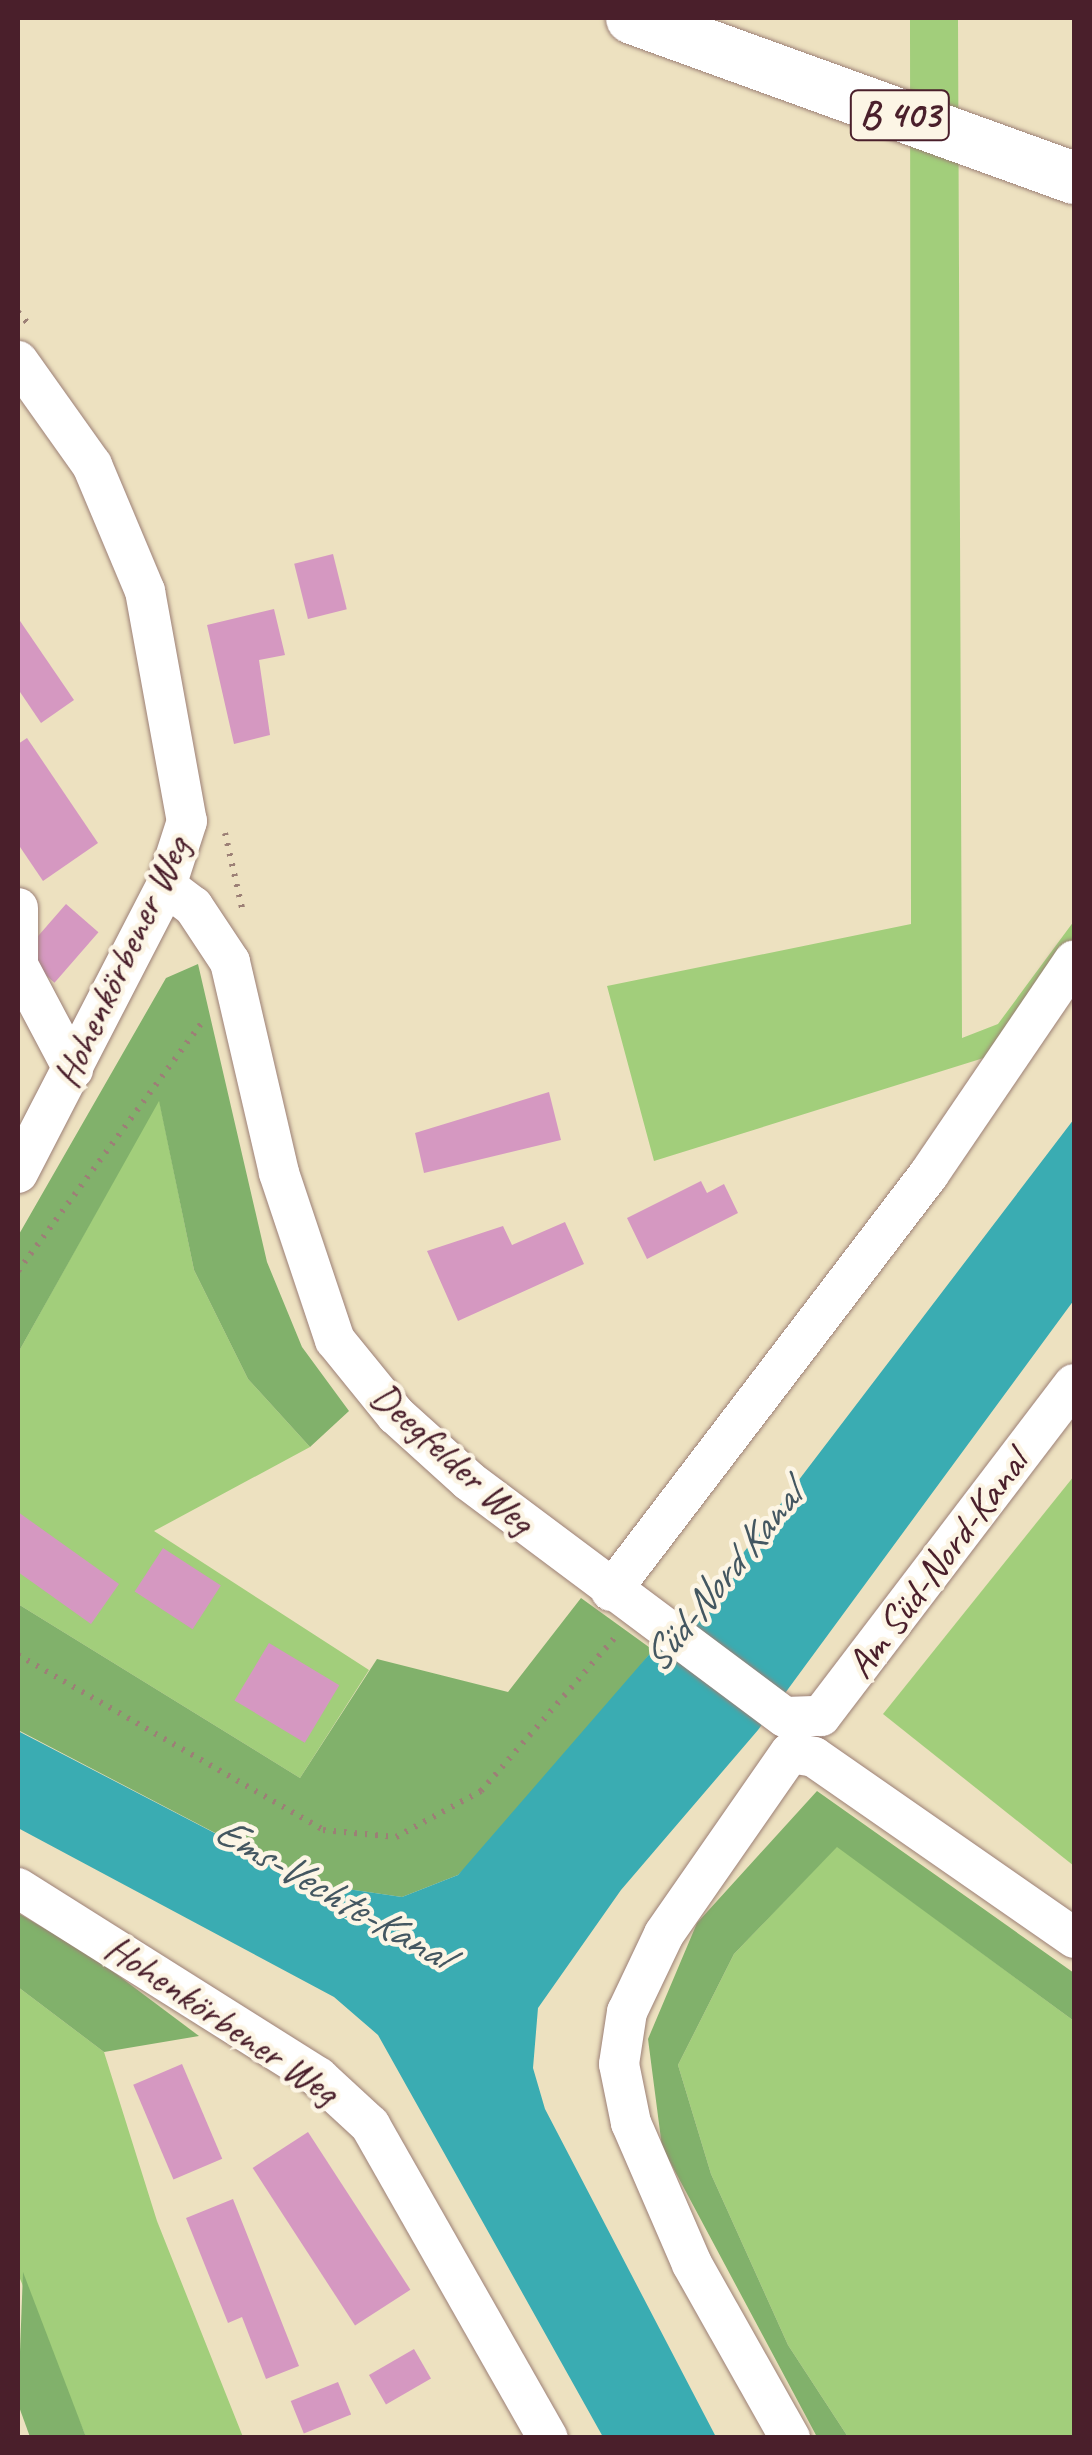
<!DOCTYPE html>
<html>
<head>
<meta charset="utf-8">
<style>
  body { margin:0 }
  #map { position:relative; width:1092px; height:2455px; overflow:hidden; background:#ede1c0; font-family:Caveat,sans-serif }
  div>[style] { position:absolute }
  [style*='--x'] { left:calc(var(--x)*1px); top:calc(var(--y)*1px); width:calc(var(--w)*1px); rotate:calc(var(--a)*1deg) }
  .green>* { inset:0; background:#a2ce7b }
  .forest>* { inset:0; background:#81b16b }
  .water>* { inset:0; background:#3aacb2 }
  .building>* { inset:0; background:#d598c1; transform-origin:0 0 }
  .path>* { height:6px; margin-top:-3px; transform-origin:0; background:repeating-linear-gradient(90deg,#9c8076 0 2.5px,transparent 0 10.5px) }
  .roads { filter:drop-shadow(0 0 2px #9c8076) drop-shadow(0 0 2px #9c8076) }
  .minor>* { height:40px; margin:-20px; padding:0 20px; transform-origin:20px; border-radius:20px; background:#fff }
  .major>* { height:52px; margin:-26px; padding:0 26px; transform-origin:26px; border-radius:26px; background:#fff }
  span { translate:-50% -50%; white-space:nowrap; text-align:center; line-height:1.15; -webkit-text-stroke:9px #fcf5e5; paint-order:stroke }
  .shield-label span { padding:2px 8px; background:#fcf5e5; border:2px solid; border-radius:8px; -webkit-text-stroke-width:0 }
  .shield-label { font-size:38px; color:#4a1f2b; font-weight:700 }
  .street-label { font-size:40px; color:#4a1f2b }
  .water-label { font-size:42px; color:#445761; font-style:italic }
  .frame { position:absolute; inset:0; border:20px solid #4a1f2b; pointer-events:none }
</style>
</head>
<body>
<div id="map">
  <div class="green">
    <div style="clip-path:polygon(910px 18px,958px 18px,962px 1038px,998px 1024px,1074px 921px,1074px 945px,990px 1056px,654px 1161px,607px 986px,911px 924px)"></div>
    <div style="clip-path:polygon(159px 1099px,194px 1270px,248px 1379px,310px 1447px,154px 1531px,369px 1670px,300px 1778px,18px 1604px,18px 1353px)"></div>
    <div style="clip-path:polygon(1074px 1476px,1074px 1866px,883px 1714px)"></div>
    <div style="clip-path:polygon(837px 1846px,1074px 2021px,1074px 2437px,848px 2437px,788px 2345px,711px 2174px,678px 2065px,734px 1954px)"></div>
    <div style="clip-path:polygon(18px 1987px,104px 2052px,157px 2221px,243px 2437px,86px 2437px,18px 2274px)"></div>
  </div>
  <div class="forest">
    <div style="clip-path:polygon(198px 964px,267px 1262px,302px 1347px,349px 1411px,310px 1447px,248px 1379px,194px 1270px,159px 1101px,18px 1353px,18px 1236px,166px 978px)"></div>
    <div style="clip-path:polygon(581px 1598px,653px 1650px,512px 1823px,458px 1875px,402px 1897px,313px 1884px,18px 1730px,18px 1604px,300px 1778px,377px 1659px,508px 1692px)"></div>
    <div style="clip-path:polygon(817px 1791px,1074px 1973px,1074px 2021px,837px 1847px,734px 1954px,678px 2065px,711px 2174px,788px 2345px,848px 2437px,817px 2437px,662px 2147px,648px 2039px,697px 1923px)"></div>
    <div style="clip-path:polygon(18px 1913px,95px 1958px,199px 2036px,104px 2052px,18px 1987px)"></div>
    <div style="clip-path:polygon(23px 2272px,86px 2437px,30px 2437px,18px 2404px)"></div>
  </div>
  <div class="water">
    <div style="clip-path:polygon(1074px 1119px,1074px 1300px,758px 1730px,621px 1890px,538px 2008px,533px 2068px,545px 2109px,716px 2437px,603px 2437px,378px 2035px,334px 1997px,18px 1828px,18px 1731px,313px 1884px,402px 1897px,458px 1875px,653px 1650px,686px 1628px)"></div>
  </div>
  <div class="building">
    <div style="left:333px;top:554px;width:57px;height:40px;rotate:76deg"></div>
    <div style="clip-path:polygon(274px 609px,285px 655px,259px 660px,270px 735px,234px 744px,207px 625px)"></div>
    <div style="clip-path:polygon(18px 618px,74px 700px,41px 723px,18px 689px)"></div>
    <div style="clip-path:polygon(27px 738px,98px 843px,43px 881px,18px 844px,18px 744px)"></div>
    <div style="left:66px;top:904px;width:43px;height:67px;rotate:41deg"></div>
    <div style="clip-path:polygon(549px 1092px,561px 1140px,424px 1173px,415px 1133px)"></div>
    <div style="clip-path:polygon(701px 1181px,707px 1193px,724px 1184px,738px 1213px,647px 1259px,627px 1218px)"></div>
    <div style="clip-path:polygon(565px 1222px,584px 1264px,458px 1321px,427px 1251px,503px 1226px,512px 1245px)"></div>
    <div style="clip-path:polygon(18px 1512px,119px 1584px,91px 1624px,18px 1572px)"></div>
    <div style="left:163px;top:1548px;width:69px;height:52px;rotate:33deg"></div>
    <div style="left:269px;top:1643px;width:82px;height:67px;rotate:31deg"></div>
    <div style="left:182px;top:2064px;width:103px;height:53px;rotate:67deg"></div>
    <div style="left:308px;top:2132px;width:188px;height:66px;rotate:57deg"></div>
    <div style="clip-path:polygon(233px 2199px,299px 2366px,266px 2379px,242px 2317px,228px 2323px,186px 2218px)"></div>
    <div style="left:414px;top:2349px;width:34px;height:52px;rotate:60deg"></div>
    <div style="left:338px;top:2382px;width:35px;height:51px;rotate:68deg"></div>
  </div>
  <div class="path">
    <div style="--x:18;--y:312;--w:18;--a:49"></div>
    <div style="--x:225;--y:833;--w:77;--a:77.2"></div>
    <div style="--x:18;--y:1271;--w:312;--a:-53.5"></div>
    <div style="--x:18;--y:1655;--w:352;--a:29.8"></div>
    <div style="--x:323;--y:1830;--w:73;--a:5.5"></div>
    <div style="--x:396;--y:1837;--w:97;--a:-28.4"></div>
    <div style="--x:481;--y:1791;--w:207;--a:-48.9"></div>
  </div>
  <div class="roads">
    <div class="minor">
      <div style="--x:18;--y:361;--w:128;--a:54.6"></div>
      <div style="--x:92;--y:465;--w:137;--a:67.2"></div>
      <div style="--x:145;--y:591;--w:234;--a:79.7"></div>
      <div style="--x:187;--y:821;--w:68;--a:107.9"></div>
      <div style="--x:166;--y:886;--w:323;--a:117.3"></div>
      <div style="--x:166;--y:886;--w:34;--a:37"></div>
      <div style="--x:193;--y:906;--w:67;--a:56.5"></div>
      <div style="--x:230;--y:962;--w:217;--a:76.9"></div>
      <div style="--x:279;--y:1173;--w:176;--a:71.5"></div>
      <div style="--x:335;--y:1340;--w:97;--a:50.9"></div>
      <div style="--x:396;--y:1415;--w:98;--a:42.1"></div>
      <div style="--x:469;--y:1481;--w:394;--a:36.8"></div>
      <div style="--x:785;--y:1717;--w:36;--a:-2"></div>
      <div style="--x:821;--y:1716;--w:417;--a:-52.7"></div>
      <div style="--x:18;--y:908;--w:57;--a:90"></div>
      <div style="--x:18;--y:965;--w:118;--a:62.1"></div>
      <div style="--x:611;--y:1591;--w:524;--a:-52.67"></div>
      <div style="--x:929;--y:1174;--w:258;--a:-55.8"></div>
      <div style="--x:18;--y:1888;--w:355;--a:32.2"></div>
      <div style="--x:318;--y:2077;--w:71;--a:42.7"></div>
      <div style="--x:370;--y:2125;--w:360;--a:60.4"></div>
      <div style="--x:790;--y:2438;--w:200;--a:-119.4"></div>
      <div style="--x:692;--y:2264;--w:154;--a:-113.4"></div>
      <div style="--x:631;--y:2123;--w:60;--a:-101.5"></div>
      <div style="--x:619;--y:2064;--w:53;--a:-81.3"></div>
      <div style="--x:627;--y:2012;--w:86;--a:-64.6"></div>
      <div style="--x:664;--y:1934;--w:221;--a:-55.2"></div>
      <div style="--x:790;--y:1753;--w:24;--a:9"></div>
      <div style="--x:814;--y:1757;--w:317;--a:34.8"></div>
    </div>
    <div class="major">
      <div style="--x:632;--y:18;--w:470;--a:19.9"></div>
    </div>
  </div>
  <div class="shield-label">
    <span style="left:900px;top:115px">B 403</span>
  </div>
  <div class="street-label">
    <span style="left:121px;top:962px;rotate:-65deg">Hohenkörbener Weg</span>
    <span style="left:453px;top:1458px;rotate:42deg">Deegfelder Weg</span>
    <span style="left:937px;top:1564px;rotate:-53deg">Am Süd-Nord-Kanal</span>
    <span style="left:222px;top:2019px;rotate:34deg">Hohenkörbener Weg</span>
  </div>
  <div class="water-label">
    <span style="left:722px;top:1578px;rotate:-51deg">Süd-Nord Kanal</span>
    <span style="left:332px;top:1893px;rotate:30deg">Ems-Vechte-Kanal</span>
  </div>
  <div class="frame"></div>
</div>
</body>
</html>
